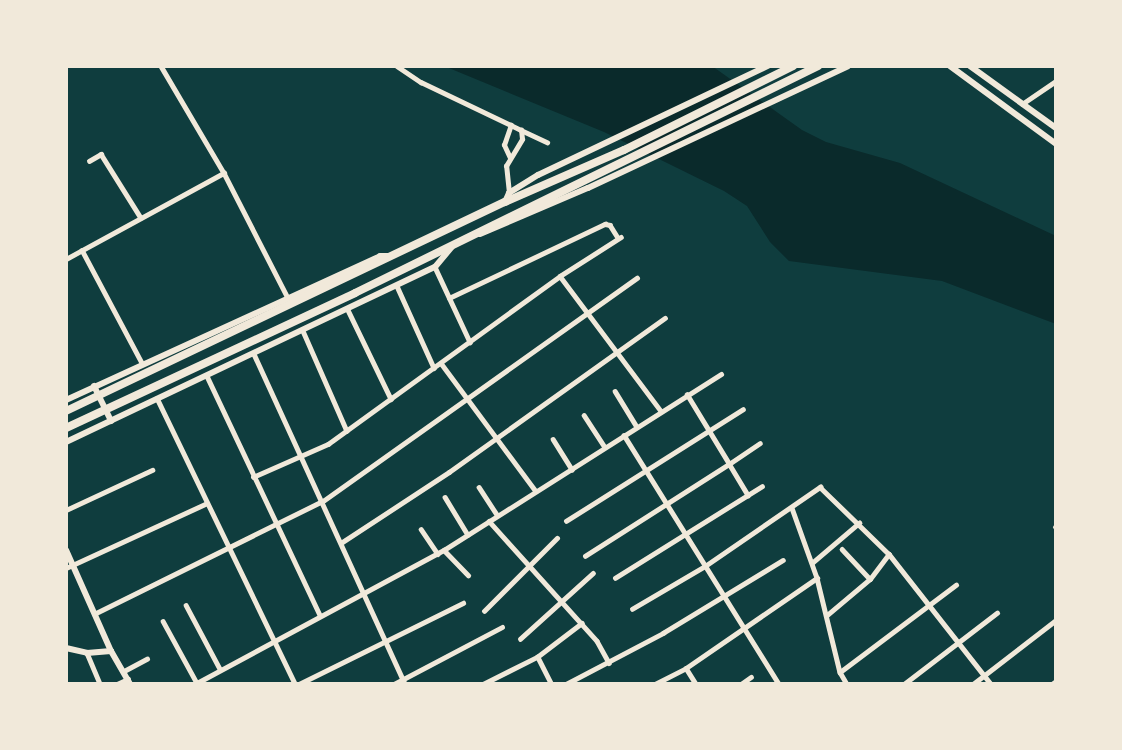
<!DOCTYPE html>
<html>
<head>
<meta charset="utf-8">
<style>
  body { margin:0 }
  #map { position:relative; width:1122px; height:750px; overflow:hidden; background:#0f3d3e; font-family:"Libre Baskerville",serif }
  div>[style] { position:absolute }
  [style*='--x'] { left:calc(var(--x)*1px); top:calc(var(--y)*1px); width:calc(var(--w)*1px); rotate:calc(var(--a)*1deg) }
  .water>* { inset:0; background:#0a2a2b }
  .minor>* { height:4.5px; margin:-2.25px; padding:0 2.25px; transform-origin:2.25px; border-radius:2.25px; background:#f1e9da }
  .tertiary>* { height:6px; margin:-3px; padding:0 3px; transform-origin:3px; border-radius:3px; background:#f1e9da }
  .trunk>* { height:8px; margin:-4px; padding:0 4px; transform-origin:4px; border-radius:4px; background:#f1e9da }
  span { translate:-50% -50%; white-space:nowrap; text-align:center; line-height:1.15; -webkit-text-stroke:4.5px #f1e9da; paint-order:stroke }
  .frame { position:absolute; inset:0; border:68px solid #f1e9da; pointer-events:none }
</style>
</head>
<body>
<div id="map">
  <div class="water">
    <div style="clip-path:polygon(444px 66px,712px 66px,802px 130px,826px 142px,900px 163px,1056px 236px,1056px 324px,942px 281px,789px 261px,770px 242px,747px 206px,724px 191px,604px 132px)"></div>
  </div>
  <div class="minor">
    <div style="--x:161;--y:66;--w:124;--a:59.5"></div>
    <div style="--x:224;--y:173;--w:140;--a:62.9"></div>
    <div style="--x:397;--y:66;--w:29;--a:34"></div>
    <div style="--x:421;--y:82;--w:111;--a:25.6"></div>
    <div style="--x:1022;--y:104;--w:41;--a:-34.1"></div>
    <div style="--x:510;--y:158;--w:14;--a:-115"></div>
    <div style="--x:504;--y:145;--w:21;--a:-71"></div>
    <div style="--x:89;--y:161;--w:14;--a:-30"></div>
    <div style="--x:101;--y:154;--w:75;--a:58"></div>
    <div style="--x:509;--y:193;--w:27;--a:-96"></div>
    <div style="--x:506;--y:166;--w:31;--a:-59"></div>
    <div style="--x:522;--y:139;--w:9;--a:-96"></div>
    <div style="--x:521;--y:130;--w:29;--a:25"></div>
    <div style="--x:82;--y:250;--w:128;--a:62"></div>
    <div style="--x:66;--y:259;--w:180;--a:-28.6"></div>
    <div style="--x:435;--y:267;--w:83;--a:65"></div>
    <div style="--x:560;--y:276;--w:169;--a:53.2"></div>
    <div style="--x:397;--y:286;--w:90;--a:65.7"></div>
    <div style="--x:449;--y:298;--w:173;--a:-25.4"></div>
    <div style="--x:605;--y:224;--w:5;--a:11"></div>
    <div style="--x:610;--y:225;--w:15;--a:58"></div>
    <div style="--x:348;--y:310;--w:99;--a:64.2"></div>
    <div style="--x:303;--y:331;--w:109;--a:66.3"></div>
    <div style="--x:254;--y:354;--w:363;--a:65.4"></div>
    <div style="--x:441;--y:363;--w:158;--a:53.5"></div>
    <div style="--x:207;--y:376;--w:264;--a:64.7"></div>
    <div style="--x:615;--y:391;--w:42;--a:58.6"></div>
    <div style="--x:157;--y:398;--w:318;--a:64.2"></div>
    <div style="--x:584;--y:415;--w:38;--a:57"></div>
    <div style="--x:624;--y:435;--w:293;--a:58.1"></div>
    <div style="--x:553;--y:439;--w:36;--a:58"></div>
    <div style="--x:253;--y:477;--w:82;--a:-23.7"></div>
    <div style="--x:328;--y:444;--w:286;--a:-35.9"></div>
    <div style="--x:560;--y:276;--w:72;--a:-32.6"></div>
    <div style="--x:479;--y:487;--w:33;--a:57"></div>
    <div style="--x:748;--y:496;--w:37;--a:-121"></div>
    <div style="--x:729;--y:464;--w:37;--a:-34"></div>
    <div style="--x:445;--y:497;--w:44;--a:58.8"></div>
    <div style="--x:792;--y:508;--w:74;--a:70.3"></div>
    <div style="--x:817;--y:578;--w:97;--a:76.3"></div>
    <div style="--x:840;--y:672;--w:14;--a:60"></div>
    <div style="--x:66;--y:510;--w:95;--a:-24.9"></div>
    <div style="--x:489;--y:521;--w:161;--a:48"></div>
    <div style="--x:597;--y:641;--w:25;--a:61"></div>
    <div style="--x:566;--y:521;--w:209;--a:-32.3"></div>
    <div style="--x:1055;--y:527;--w:1;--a:-45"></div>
    <div style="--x:421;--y:529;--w:30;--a:56"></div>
    <div style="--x:341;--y:543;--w:129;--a:-33.3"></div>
    <div style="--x:449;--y:472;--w:265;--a:-35.5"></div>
    <div style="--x:842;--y:549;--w:41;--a:47"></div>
    <div style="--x:444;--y:550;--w:35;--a:46"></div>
    <div style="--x:585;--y:556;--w:171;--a:-32.6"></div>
    <div style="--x:729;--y:464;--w:81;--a:-121.3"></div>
    <div style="--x:812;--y:563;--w:62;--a:-40.4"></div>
    <div style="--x:66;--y:568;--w:155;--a:-24.7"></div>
    <div style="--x:615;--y:578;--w:173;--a:-32"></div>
    <div style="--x:186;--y:605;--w:72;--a:62"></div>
    <div style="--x:632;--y:609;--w:85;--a:-30.5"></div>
    <div style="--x:705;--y:566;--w:140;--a:-34.5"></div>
    <div style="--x:820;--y:487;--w:96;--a:44.2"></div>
    <div style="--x:889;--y:554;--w:165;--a:51.9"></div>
    <div style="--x:484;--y:611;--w:103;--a:-45"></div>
    <div style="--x:94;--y:614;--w:255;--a:-26.3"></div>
    <div style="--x:323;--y:501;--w:385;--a:-35.4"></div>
    <div style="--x:826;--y:616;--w:57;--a:-40.1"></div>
    <div style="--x:870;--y:579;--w:31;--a:-53"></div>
    <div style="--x:163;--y:621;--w:71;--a:61.3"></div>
    <div style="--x:520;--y:639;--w:98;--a:-42.1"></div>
    <div style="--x:87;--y:653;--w:34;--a:67"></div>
    <div style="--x:686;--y:668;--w:19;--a:58"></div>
    <div style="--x:124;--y:671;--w:26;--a:-28"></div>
    <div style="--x:840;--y:672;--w:145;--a:-36.9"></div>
    <div style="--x:117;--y:684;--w:12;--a:-24"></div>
    <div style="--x:195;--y:684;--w:283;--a:-28.3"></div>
    <div style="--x:444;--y:550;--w:328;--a:-32.4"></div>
    <div style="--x:299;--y:684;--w:183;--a:-26.3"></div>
    <div style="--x:394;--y:684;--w:122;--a:-27.8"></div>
    <div style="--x:483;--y:684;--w:60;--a:-26.6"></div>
    <div style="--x:551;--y:684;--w:30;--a:-117"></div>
    <div style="--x:537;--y:657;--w:56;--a:-37.1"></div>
    <div style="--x:566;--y:684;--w:110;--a:-27.7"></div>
    <div style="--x:663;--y:633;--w:140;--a:-31.3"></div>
    <div style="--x:655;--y:684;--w:35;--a:-27"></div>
    <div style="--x:686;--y:668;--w:159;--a:-34.5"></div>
    <div style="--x:741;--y:684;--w:12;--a:-35"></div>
    <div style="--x:904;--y:684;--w:117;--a:-37.4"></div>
    <div style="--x:973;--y:684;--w:105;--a:-37.6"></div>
    <div style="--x:1052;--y:684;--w:5;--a:-37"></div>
  </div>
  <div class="tertiary">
    <div style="--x:950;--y:66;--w:132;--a:36.3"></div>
    <div style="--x:970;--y:66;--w:106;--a:35.8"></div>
    <div style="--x:505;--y:202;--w:10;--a:-66"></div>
    <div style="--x:509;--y:193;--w:34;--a:-32"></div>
    <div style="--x:538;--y:175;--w:255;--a:-25.4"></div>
    <div style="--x:480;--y:234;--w:117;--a:-23.1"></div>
    <div style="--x:588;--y:188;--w:287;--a:-25.1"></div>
    <div style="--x:94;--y:386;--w:39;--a:64"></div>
    <div style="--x:66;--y:400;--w:345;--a:-24.6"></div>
    <div style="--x:380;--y:256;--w:11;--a:0"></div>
    <div style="--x:66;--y:442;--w:408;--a:-25.4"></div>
    <div style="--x:435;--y:267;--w:26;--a:-50"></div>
    <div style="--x:66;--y:550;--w:111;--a:66"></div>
    <div style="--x:111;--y:651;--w:38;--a:60"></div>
    <div style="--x:66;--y:648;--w:22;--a:13"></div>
    <div style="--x:87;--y:653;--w:24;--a:-5"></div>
  </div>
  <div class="trunk">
    <div style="--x:66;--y:411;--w:486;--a:-25.5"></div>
    <div style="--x:505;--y:202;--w:130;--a:-23.6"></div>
    <div style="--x:624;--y:150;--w:189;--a:-26.4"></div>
    <div style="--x:66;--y:428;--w:319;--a:-25"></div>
    <div style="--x:355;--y:293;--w:516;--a:-26.12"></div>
  </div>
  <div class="frame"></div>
</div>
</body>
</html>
